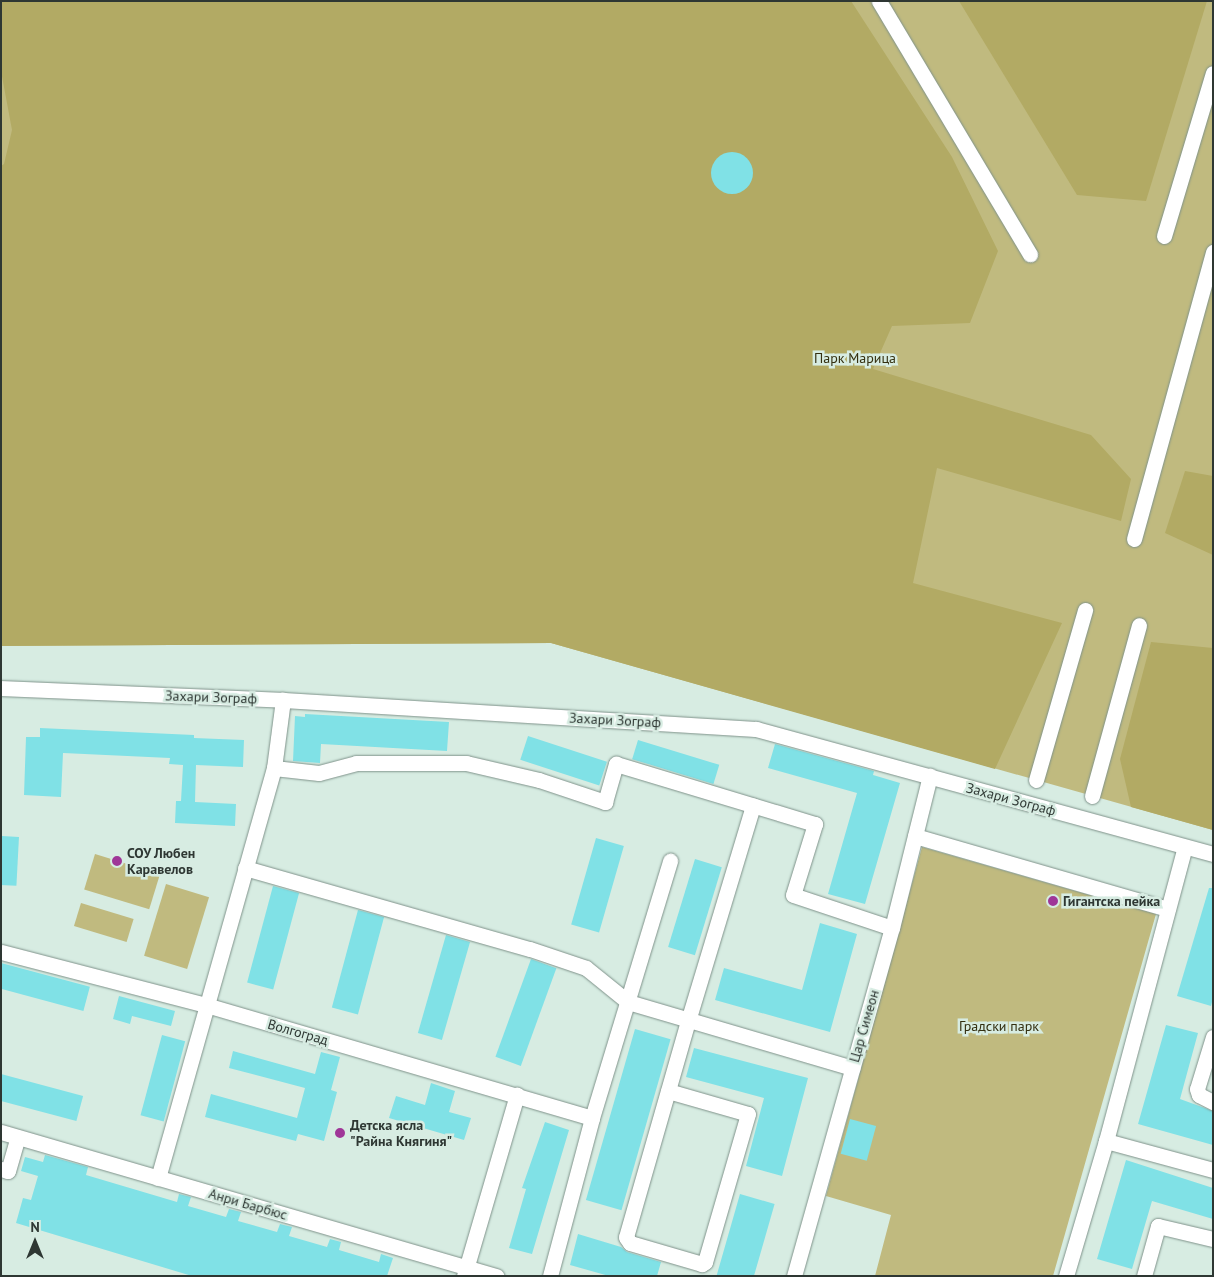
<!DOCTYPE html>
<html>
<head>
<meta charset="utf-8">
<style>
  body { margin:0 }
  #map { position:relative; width:1214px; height:1277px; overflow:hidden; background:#d7ece2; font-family:"PT Sans",sans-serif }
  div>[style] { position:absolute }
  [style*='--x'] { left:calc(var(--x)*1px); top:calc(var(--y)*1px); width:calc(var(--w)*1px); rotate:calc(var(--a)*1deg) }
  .green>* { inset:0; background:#c0ba7f; transform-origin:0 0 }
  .forest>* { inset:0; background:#b2aa64 }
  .building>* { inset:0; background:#80e1e6; transform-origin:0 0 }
  .round { border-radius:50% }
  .roads { filter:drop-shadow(0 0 1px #7f928a) drop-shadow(0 0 1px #7f928a) }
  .minor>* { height:15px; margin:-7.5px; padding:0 7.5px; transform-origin:7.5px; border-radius:7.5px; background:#fff }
  .dots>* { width:14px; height:14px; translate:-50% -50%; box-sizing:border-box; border:2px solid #d7ece2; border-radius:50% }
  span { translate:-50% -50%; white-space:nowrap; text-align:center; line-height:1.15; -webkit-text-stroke:5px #d7ece2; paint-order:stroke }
  .park-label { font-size:14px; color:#332f10 }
  .street-label { font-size:14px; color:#2e3733 }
  .poi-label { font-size:14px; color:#2e3733; font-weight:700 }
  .left { translate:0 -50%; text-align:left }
  .frame { position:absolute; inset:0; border:2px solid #2e3733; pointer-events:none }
  .north { position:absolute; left:10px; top:1217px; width:50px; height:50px; -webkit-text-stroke:4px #d7ece2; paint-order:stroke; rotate:0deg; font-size:14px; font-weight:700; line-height:20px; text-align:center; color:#2e3733 }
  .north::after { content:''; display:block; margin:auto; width:18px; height:22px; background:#2e3733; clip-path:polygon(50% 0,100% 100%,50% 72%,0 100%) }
</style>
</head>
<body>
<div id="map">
  <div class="green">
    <div style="clip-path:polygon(1px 1px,1213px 1px,1213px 830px,551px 643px,1px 646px)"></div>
    <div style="clip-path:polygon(922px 847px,1156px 914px,1053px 1276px,875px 1276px,891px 1215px,826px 1196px)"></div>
    <div style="left:95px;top:854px;width:68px;height:37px;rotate:17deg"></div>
    <div style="left:166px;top:884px;width:45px;height:75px;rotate:17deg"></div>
    <div style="left:81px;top:903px;width:55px;height:24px;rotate:17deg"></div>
  </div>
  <div class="forest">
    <div style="clip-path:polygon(1px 1px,851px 1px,952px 157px,998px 251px,970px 323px,892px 326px,873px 369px,1091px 435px,1131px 479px,1121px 521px,937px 468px,913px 583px,1062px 623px,995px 769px,551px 643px,1px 646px,1px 166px,4px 164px,12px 130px,1px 71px)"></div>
    <div style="clip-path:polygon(959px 1px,1207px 1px,1146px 201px,1077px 195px)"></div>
    <div style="clip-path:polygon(1185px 471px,1213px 476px,1213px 555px,1165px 533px)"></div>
    <div style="clip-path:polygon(1151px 642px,1213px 648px,1213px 830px,1131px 807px,1120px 759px)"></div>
  </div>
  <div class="building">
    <div class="round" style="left:711px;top:152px;width:42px;height:42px"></div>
    <div style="clip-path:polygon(305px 714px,449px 722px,447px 751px,321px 744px,320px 763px,293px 761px,295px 716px,305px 717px)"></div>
    <div style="clip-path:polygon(40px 728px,194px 735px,194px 738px,244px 740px,243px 767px,196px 765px,195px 802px,236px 804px,235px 826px,175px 823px,176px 801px,181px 801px,183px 765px,169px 764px,170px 758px,63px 753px,61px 797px,24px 795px,26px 737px,40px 737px)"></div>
    <div style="left:528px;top:736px;width:83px;height:25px;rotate:18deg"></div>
    <div style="left:638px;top:740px;width:85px;height:20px;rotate:17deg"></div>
    <div style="clip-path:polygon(775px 744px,874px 771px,873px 775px,900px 783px,865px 904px,828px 894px,857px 793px,768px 768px)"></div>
    <div style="left:2px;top:836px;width:17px;height:49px;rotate:3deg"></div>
    <div style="left:596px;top:838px;width:29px;height:90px;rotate:16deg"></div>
    <div style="left:695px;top:859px;width:28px;height:92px;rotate:17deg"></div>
    <div style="left:273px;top:886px;width:27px;height:100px;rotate:15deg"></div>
    <div style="clip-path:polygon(1209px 888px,1213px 888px,1213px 998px,1211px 1006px,1177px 996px)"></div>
    <div style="left:358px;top:910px;width:27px;height:101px;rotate:15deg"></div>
    <div style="clip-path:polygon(820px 923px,857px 934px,830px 1032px,715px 1000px,724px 968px,802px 990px)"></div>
    <div style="left:446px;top:935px;width:25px;height:102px;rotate:16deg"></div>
    <div style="left:531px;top:959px;width:27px;height:104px;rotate:20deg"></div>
    <div style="left:1px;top:963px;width:92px;height:25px;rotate:15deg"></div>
    <div style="clip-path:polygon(119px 996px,175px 1011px,171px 1026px,132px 1016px,130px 1024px,113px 1019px)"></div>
    <div style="clip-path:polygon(1166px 1025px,1198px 1033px,1180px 1099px,1213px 1111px,1213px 1145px,1138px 1124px)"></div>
    <div style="left:635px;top:1029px;width:37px;height:178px;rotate:16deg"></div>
    <div style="left:162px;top:1035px;width:24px;height:83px;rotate:15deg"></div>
    <div style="clip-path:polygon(694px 1048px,808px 1078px,782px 1176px,746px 1166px,764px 1098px,686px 1077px)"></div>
    <div style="clip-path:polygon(233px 1051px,315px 1074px,321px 1052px,340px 1057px,331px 1090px,337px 1092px,324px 1141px,298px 1134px,296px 1141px,205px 1117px,211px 1094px,297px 1118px,305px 1088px,229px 1068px)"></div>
    <div style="left:1px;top:1074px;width:85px;height:26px;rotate:15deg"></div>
    <div style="clip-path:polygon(431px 1083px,455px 1091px,449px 1112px,471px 1118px,464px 1140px,389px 1118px,396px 1096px,425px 1105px)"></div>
    <div style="left:850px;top:1119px;width:27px;height:36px;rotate:15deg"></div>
    <div style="clip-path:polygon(545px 1122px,569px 1130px,532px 1254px,509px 1248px,526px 1189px,522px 1188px)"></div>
    <div style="clip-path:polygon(45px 1155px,88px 1167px,86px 1175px,177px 1202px,179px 1194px,191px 1197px,188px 1206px,226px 1217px,229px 1209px,241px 1212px,238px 1221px,277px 1232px,280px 1224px,292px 1227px,289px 1236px,327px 1247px,330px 1239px,341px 1242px,339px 1250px,379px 1262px,381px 1254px,393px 1258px,387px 1276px,192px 1276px,16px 1223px,23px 1198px,31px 1200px,38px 1176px,21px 1171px,25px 1157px,43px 1162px)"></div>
    <div style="clip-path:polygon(1126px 1160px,1213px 1188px,1213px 1219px,1152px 1201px,1132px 1269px,1097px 1259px)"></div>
    <div style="left:740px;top:1194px;width:36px;height:85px;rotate:16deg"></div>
    <div style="clip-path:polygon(578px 1234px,621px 1247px,627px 1252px,661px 1262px,657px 1276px,609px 1276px,570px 1265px)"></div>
  </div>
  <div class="roads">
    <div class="minor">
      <div style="--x:879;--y:1;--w:295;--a:59.2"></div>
      <div style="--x:1164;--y:236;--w:170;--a:-73.3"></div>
      <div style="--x:1134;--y:539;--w:298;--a:-74.6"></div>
      <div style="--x:1;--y:688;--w:282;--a:2.4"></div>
      <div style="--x:283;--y:700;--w:474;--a:3.5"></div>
      <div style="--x:756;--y:729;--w:474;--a:15.3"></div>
      <div style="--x:274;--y:768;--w:45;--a:6.3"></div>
      <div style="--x:319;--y:773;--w:38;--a:-15"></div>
      <div style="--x:356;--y:763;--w:110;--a:0"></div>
      <div style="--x:466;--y:763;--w:75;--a:13.1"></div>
      <div style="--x:539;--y:780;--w:70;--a:18.4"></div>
      <div style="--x:605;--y:802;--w:40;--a:-74"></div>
      <div style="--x:616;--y:764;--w:208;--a:16.8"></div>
      <div style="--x:815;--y:824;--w:74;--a:107.2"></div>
      <div style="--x:793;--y:895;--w:104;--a:18.4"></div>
      <div style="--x:1036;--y:780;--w:177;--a:-73.9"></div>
      <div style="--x:1092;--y:796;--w:177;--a:-74.6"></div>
      <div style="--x:915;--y:836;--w:263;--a:16.1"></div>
      <div style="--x:245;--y:868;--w:296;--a:15.9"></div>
      <div style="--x:530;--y:949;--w:59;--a:18.7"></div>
      <div style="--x:586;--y:968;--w:54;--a:39"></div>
      <div style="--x:628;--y:1002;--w:234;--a:16.4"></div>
      <div style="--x:1;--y:952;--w:212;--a:14.5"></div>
      <div style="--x:206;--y:1005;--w:402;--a:16.3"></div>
      <div style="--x:1213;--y:1037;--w:54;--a:107.1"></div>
      <div style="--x:1197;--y:1089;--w:6;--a:72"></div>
      <div style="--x:1199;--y:1095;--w:16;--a:27"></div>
      <div style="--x:668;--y:1091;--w:83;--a:16"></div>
      <div style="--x:748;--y:1114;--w:154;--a:106.2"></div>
      <div style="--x:705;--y:1262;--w:4;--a:146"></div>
      <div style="--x:702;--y:1264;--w:75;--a:-163.7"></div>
      <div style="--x:630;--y:1243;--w:7;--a:-124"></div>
      <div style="--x:626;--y:1237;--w:225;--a:-74"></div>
      <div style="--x:688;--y:1021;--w:225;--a:-73.2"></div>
      <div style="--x:1;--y:1132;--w:516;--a:16.22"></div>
      <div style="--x:1106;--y:1141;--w:111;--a:15.2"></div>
      <div style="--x:1;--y:1169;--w:7;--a:16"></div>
      <div style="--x:8;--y:1171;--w:35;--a:-74"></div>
      <div style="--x:158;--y:1178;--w:426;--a:-74.2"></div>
      <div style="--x:274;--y:768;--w:69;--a:-82.5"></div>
      <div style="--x:464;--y:1276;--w:189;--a:-73.7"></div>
      <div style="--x:550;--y:1276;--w:163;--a:-75.1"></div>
      <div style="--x:592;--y:1118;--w:269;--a:-73.1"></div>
      <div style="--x:794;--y:1276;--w:362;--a:-74.3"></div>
      <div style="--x:892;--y:928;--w:157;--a:-76"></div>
      <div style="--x:1066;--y:1276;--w:141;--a:-73.5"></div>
      <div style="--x:1106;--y:1141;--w:304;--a:-75"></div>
      <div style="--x:1144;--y:1276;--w:52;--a:-74.4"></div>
      <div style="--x:1158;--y:1226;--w:57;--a:13.3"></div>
    </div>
  </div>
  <div class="dots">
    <div style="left:117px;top:861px;background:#9f3698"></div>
    <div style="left:1053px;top:901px;background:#9f3698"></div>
    <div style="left:340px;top:1133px;background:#9f3698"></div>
  </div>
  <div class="park-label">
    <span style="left:855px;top:358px">Парк Марица</span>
    <span style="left:999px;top:1026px">Градски парк</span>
  </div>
  <div class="street-label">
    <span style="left:211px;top:697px;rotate:2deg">Захари Зограф</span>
    <span style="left:615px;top:720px;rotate:3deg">Захари Зограф</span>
    <span style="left:1011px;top:799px;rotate:15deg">Захари Зограф</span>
    <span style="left:864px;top:1026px;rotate:-74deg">Цар Симеон</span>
    <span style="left:298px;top:1032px;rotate:16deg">Волгоград</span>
    <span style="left:248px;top:1204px;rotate:16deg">Анри Барбюс</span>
  </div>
  <div class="poi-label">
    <span class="left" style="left:127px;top:861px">СОУ Любен<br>Каравелов</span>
    <span class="left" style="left:1063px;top:901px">Гигантска пейка</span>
    <span class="left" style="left:350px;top:1133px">Детска ясла<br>"Райна Княгиня"</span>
  </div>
  <div class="frame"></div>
  <div class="north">N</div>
</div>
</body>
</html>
